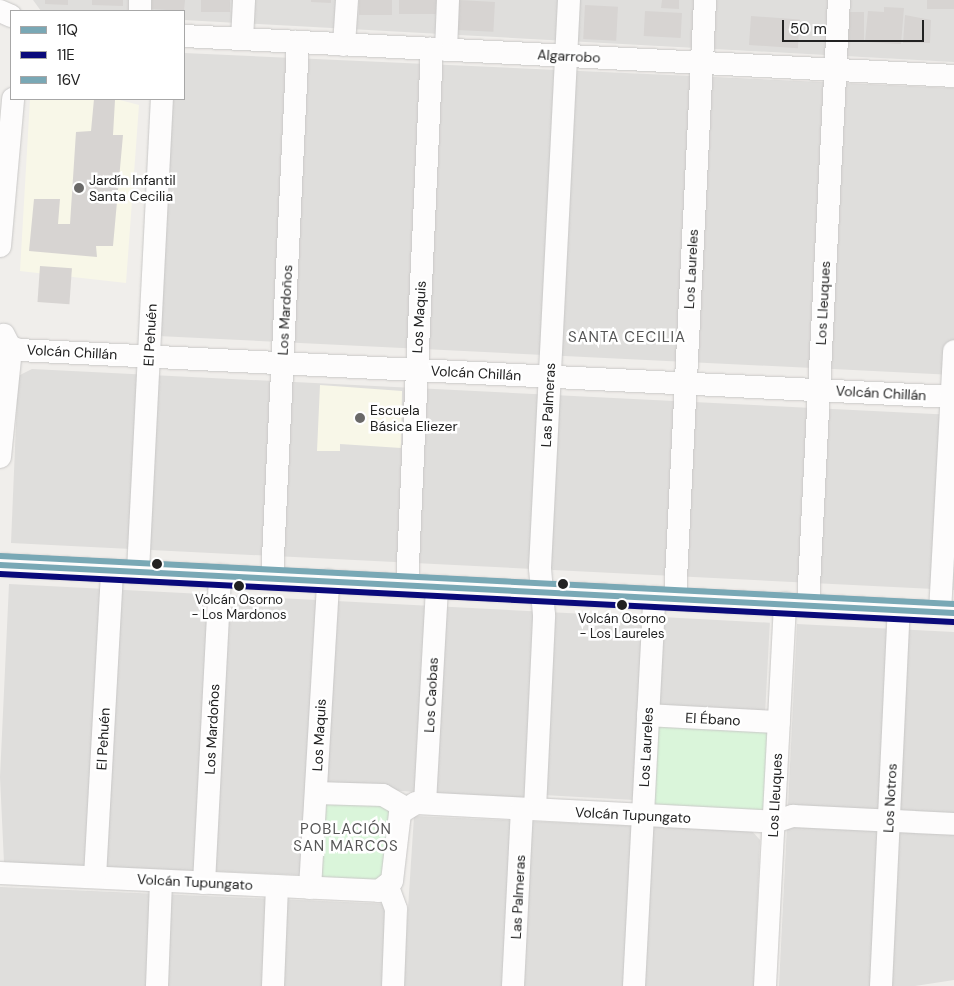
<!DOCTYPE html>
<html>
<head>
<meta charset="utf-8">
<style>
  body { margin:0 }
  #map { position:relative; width:954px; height:986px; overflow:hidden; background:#f0eeeb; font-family:"DM Sans",sans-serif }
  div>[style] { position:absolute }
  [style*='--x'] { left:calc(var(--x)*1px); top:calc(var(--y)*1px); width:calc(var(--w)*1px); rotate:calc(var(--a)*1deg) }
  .residential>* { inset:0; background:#dfdedc; transform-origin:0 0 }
  .education>* { inset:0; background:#f8f7e8 }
  .park>* { inset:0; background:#daf5da; transform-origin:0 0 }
  .building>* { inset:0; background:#d7d4d2; transform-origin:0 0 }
  .roads { filter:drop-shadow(0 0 1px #c9c8c7) drop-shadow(0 0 1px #c9c8c7) }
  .minor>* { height:22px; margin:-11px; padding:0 11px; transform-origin:11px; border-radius:11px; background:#fdfcfc }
  .bus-1>* { height:6px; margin:-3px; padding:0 3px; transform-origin:3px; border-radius:3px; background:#79a8b5 }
  .bus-2>* { height:6px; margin:-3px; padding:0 3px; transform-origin:3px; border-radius:3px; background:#0a0a7a }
  .bus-3>* { height:6px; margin:-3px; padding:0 3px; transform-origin:3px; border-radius:3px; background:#79a8b5 }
  .dots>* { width:14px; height:14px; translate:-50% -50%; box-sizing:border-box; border:2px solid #fff; border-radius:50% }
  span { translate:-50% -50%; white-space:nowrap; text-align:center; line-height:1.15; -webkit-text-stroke:5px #fff; paint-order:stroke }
  .bus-label { font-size:13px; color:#222 }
  .street-label { font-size:14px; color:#222 }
  .poi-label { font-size:14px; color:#222 }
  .left { translate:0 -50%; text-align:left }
  .neighbourhood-label { font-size:15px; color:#555; letter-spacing:1px }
  .legend { position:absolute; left:10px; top:10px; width:175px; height:90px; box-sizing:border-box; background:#fff; border:1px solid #a7a7a7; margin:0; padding:6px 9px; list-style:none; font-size:15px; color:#222 }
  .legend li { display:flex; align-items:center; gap:10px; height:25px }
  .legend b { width:25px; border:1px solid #a7a7a7 }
  .scale { position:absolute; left:782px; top:20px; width:142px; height:22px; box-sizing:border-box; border:2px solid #222; border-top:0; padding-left:6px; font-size:15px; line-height:18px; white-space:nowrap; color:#222; -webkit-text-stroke:4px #fff; paint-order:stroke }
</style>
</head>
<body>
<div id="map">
  <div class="residential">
    <div style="clip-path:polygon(33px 0,954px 0,954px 62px,184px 20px,184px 11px,41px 11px)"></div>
    <div style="clip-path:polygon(184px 53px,954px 88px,954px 375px,158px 336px,170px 99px,184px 99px)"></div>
    <div style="clip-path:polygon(32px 369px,954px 415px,954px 590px,11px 543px,18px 376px)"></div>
    <div style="clip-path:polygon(9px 584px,645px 617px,634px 800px,542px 795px,524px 799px,309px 785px,303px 875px,4px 863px,0 777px)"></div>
    <div style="left:661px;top:617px;width:109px;height:92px;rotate:3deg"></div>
    <div style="clip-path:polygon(797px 624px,954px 632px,954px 980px,915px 986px,779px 986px)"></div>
    <div style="clip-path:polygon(414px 816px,752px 831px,760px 840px,754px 986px,403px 986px)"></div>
    <div style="clip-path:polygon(0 887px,390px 904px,387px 986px,0 986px)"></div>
  </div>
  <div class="education">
    <div style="clip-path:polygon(30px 99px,116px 99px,139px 105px,126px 283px,20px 271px)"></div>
    <div style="clip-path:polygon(320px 385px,402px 391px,401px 448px,340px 444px,340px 451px,317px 451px)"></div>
  </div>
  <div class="park">
    <div style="left:650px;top:716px;width:127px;height:97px;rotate:4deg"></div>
    <div style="clip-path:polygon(317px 795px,395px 804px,391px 881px,312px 887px)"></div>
  </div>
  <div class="building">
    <div style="clip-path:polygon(45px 0,68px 0,68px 5px,45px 4px)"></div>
    <div style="clip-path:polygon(92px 0,123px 0,123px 6px,92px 5px)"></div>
    <div style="clip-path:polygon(152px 0,185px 0,184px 11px,151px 9px)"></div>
    <div style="left:201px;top:0;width:29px;height:12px"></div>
    <div style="clip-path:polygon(311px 0,331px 0,331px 3px,311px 2px)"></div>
    <div style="left:359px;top:0;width:33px;height:15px"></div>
    <div style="left:399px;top:0;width:37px;height:14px"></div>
    <div style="left:459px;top:0;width:36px;height:30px;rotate:3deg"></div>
    <div style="clip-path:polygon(662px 0,679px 0,679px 9px,661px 8px)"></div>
    <div style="left:927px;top:0;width:27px;height:9px"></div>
    <div style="left:585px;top:5px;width:33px;height:34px;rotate:3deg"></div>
    <div style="clip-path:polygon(884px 7px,904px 8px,901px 44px,865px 42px,868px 11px,884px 12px)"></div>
    <div style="left:645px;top:11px;width:37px;height:25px;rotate:3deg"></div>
    <div style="left:847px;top:12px;width:17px;height:28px"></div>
    <div style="clip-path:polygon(905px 15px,931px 20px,930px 43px,903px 43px)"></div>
    <div style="left:751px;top:16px;width:49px;height:29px;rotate:4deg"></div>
    <div style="clip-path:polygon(94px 99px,115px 100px,113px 135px,123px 135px,113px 246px,96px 246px,97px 257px,29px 251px,34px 199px,60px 199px,58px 224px,70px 224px,76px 132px,91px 131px)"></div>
    <div style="left:40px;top:266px;width:32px;height:36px;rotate:4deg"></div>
  </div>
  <div class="roads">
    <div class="minor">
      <div style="--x:0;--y:11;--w:12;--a:24"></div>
      <div style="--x:140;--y:11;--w:11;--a:-90"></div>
      <div style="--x:184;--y:36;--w:771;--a:2.97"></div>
      <div style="--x:242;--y:39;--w:39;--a:-87"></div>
      <div style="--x:344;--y:45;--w:45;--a:-86.2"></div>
      <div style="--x:446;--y:50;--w:50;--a:-87.7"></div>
      <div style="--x:0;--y:246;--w:148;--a:-84.9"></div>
      <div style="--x:0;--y:343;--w:20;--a:20"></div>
      <div style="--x:19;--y:350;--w:936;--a:2.88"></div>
      <div style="--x:0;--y:457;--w:109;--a:-84.2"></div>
      <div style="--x:11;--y:349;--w:16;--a:-117"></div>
      <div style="--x:0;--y:565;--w:955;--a:2.88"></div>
      <div style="--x:138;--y:571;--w:473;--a:-87.1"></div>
      <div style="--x:272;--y:578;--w:537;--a:-87.22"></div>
      <div style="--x:407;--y:585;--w:537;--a:-87.33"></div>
      <div style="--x:675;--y:599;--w:600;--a:-87.13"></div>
      <div style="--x:808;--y:605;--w:606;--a:-87.07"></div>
      <div style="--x:940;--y:612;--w:261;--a:-86.9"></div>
      <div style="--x:648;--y:715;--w:131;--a:3.1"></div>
      <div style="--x:316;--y:793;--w:67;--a:1.7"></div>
      <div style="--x:383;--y:795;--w:24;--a:30"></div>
      <div style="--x:425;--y:803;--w:216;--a:-86.8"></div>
      <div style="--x:535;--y:809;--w:194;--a:-87.3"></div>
      <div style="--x:544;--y:615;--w:47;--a:-94.9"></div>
      <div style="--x:540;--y:568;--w:569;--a:-87.08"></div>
      <div style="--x:0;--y:873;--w:379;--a:2.7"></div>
      <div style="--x:379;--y:891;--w:16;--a:-38"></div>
      <div style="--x:392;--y:881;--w:68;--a:-83.3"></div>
      <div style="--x:400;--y:813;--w:19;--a:-32"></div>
      <div style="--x:416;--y:803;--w:359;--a:3"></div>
      <div style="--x:774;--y:822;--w:20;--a:-18"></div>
      <div style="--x:793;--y:816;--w:161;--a:2.8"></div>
      <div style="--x:95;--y:877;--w:307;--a:-86.8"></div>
      <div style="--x:204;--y:883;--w:308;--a:-87"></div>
      <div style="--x:388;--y:887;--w:23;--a:70"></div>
      <div style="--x:396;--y:909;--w:77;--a:92.2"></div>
      <div style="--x:310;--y:888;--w:308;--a:-86.6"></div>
      <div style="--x:157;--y:986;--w:105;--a:-87.8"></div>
      <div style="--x:273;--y:986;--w:99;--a:-87.7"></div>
      <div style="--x:513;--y:986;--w:177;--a:-87.1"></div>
      <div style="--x:634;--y:986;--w:389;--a:-87"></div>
      <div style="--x:765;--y:986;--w:383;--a:-87"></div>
      <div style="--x:881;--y:986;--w:376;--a:-87.3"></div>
    </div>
  </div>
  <div class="bus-1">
    <div style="--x:0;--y:565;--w:955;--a:2.88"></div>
  </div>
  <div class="bus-2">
    <div style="--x:0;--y:574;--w:955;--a:2.88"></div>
  </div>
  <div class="bus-3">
    <div style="--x:0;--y:556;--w:955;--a:2.88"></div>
  </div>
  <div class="dots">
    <div style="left:79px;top:188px;background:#6a6968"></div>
    <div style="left:360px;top:418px;background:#6a6968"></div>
    <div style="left:157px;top:564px;background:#222"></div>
    <div style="left:563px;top:584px;background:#222"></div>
    <div style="left:239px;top:586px;background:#222"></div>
    <div style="left:622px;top:605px;background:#222"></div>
  </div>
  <div class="bus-label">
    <span style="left:239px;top:608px">Volcán Osorno<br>- Los Mardonos</span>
    <span style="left:622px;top:627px">Volcán Osorno<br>- Los Laureles</span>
  </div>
  <div class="street-label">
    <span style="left:569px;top:56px;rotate:3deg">Algarrobo</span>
    <span style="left:691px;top:269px;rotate:-87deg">Los Laureles</span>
    <span style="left:823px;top:303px;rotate:-87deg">Los Lleuques</span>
    <span style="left:285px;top:310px;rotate:-87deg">Los Mardoños</span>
    <span style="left:419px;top:317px;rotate:-87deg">Los Maquis</span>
    <span style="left:150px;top:335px;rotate:-87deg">El Pehuén</span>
    <span style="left:72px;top:352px;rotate:3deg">Volcán Chillán</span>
    <span style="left:476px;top:373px;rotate:3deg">Volcán Chillán</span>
    <span style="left:881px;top:393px;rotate:3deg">Volcán Chillán</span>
    <span style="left:548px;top:405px;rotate:-87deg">Las Palmeras</span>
    <span style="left:431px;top:695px;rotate:-87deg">Los Caobas</span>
    <span style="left:713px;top:719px;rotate:3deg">El Ébano</span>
    <span style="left:212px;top:729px;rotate:-87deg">Los Mardoños</span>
    <span style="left:319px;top:735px;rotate:-87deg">Los Maquis</span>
    <span style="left:103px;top:739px;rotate:-87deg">El Pehuén</span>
    <span style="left:646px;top:747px;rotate:-87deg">Los Laureles</span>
    <span style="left:775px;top:795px;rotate:-87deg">Los Lleuques</span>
    <span style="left:890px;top:798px;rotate:-87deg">Los Notros</span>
    <span style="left:633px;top:815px;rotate:3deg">Volcán Tupungato</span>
    <span style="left:195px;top:882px;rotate:3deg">Volcán Tupungato</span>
    <span style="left:518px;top:897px;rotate:-87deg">Las Palmeras</span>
  </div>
  <div class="poi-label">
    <span class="left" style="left:89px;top:188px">Jardín Infantil<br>Santa Cecilia</span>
    <span class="left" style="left:370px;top:418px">Escuela<br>Básica Eliezer</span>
  </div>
  <div class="neighbourhood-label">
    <span style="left:627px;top:338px">SANTA CECILIA</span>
    <span style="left:346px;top:838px">POBLACIÓN<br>SAN MARCOS</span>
  </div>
  <ul class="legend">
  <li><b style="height:6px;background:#79a8b5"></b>11Q</li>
  <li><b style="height:6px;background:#0a0a7a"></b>11E</li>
  <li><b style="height:6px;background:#79a8b5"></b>16V</li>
  </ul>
  <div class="scale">50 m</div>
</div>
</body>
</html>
